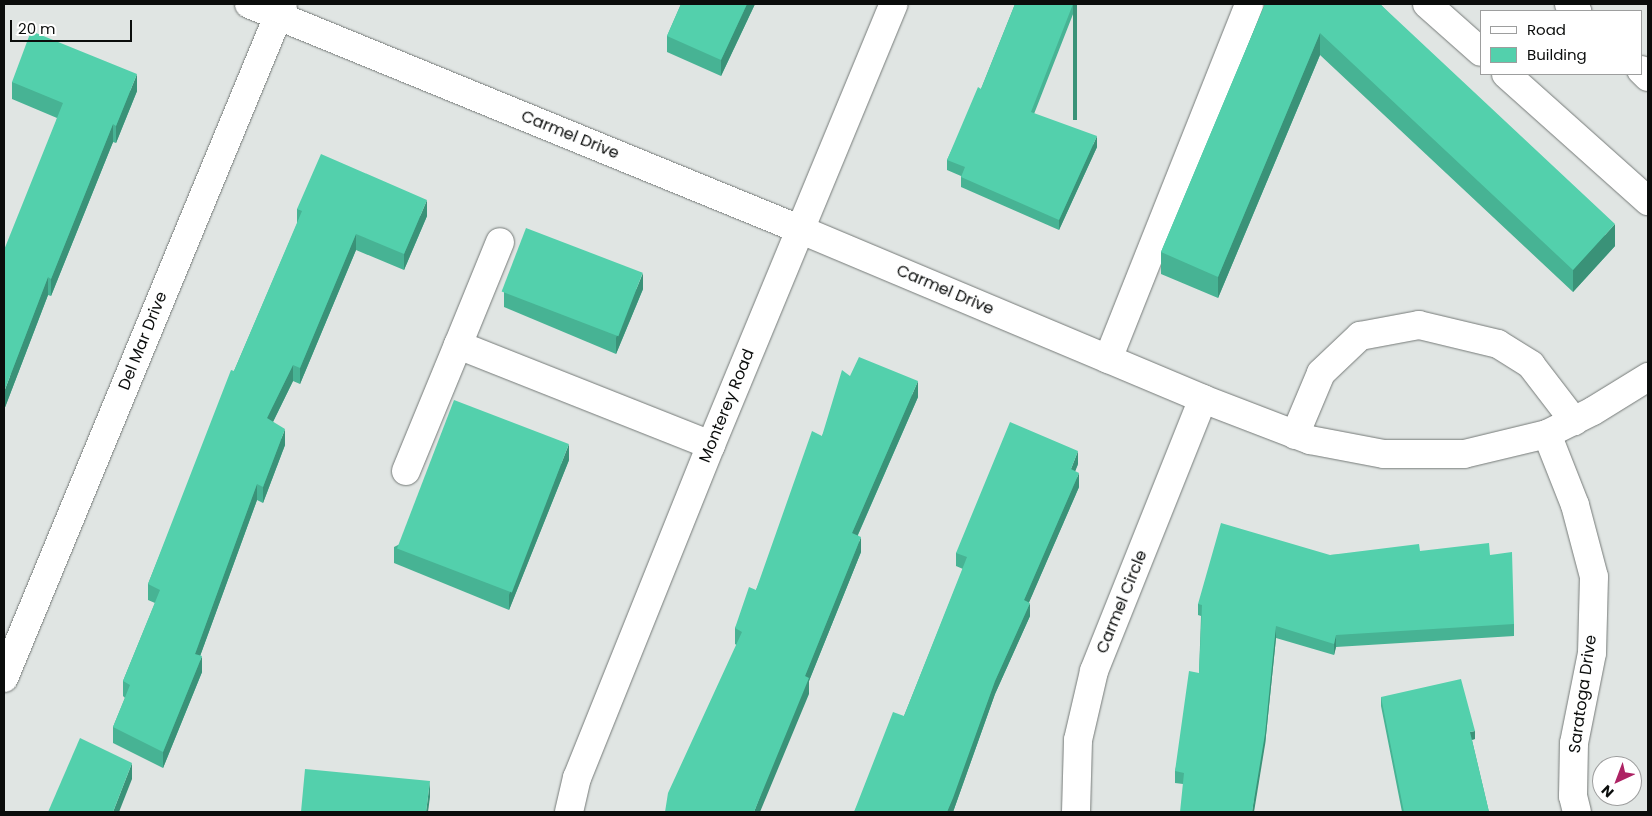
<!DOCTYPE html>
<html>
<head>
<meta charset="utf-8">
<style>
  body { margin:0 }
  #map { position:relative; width:1652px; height:816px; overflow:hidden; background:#e0e5e3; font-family:Poppins,sans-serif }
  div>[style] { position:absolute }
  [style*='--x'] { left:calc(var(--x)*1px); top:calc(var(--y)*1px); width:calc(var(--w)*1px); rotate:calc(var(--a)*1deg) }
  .roads { filter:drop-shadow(0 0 1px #757a78) drop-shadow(0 0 1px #757a78) }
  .minor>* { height:28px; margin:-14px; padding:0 14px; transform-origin:14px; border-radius:14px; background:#fff }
  .wall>* { inset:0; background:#47b394 }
  .shaded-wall>* { inset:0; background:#3a9278; transform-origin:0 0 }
  .building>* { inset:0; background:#53d0ac; transform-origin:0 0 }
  span { translate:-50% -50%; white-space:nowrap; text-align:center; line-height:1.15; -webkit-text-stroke:4px #fff; paint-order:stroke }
  .street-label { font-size:16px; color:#0b0d0c }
  .frame { position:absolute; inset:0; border:5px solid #0b0d0c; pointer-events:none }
  .legend { position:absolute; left:1480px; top:10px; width:162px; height:65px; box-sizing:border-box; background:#fff; border:1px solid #9d9e9e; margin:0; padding:6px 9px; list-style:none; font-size:15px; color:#0b0d0c }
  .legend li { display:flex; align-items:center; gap:10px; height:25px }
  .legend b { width:25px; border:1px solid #9d9e9e }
  .north { position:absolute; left:1592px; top:756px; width:50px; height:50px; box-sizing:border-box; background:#fff; border:1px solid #9d9e9e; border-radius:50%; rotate:223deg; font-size:14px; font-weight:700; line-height:20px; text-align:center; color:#0b0d0c }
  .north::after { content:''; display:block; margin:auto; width:18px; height:22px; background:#ad2364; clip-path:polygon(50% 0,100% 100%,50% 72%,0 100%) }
  .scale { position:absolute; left:10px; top:20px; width:122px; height:22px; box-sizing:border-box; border:2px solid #0b0d0c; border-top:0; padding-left:6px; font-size:15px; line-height:18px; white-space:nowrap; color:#0b0d0c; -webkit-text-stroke:4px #fff; paint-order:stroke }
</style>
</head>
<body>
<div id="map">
  <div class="roads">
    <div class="minor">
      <div style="--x:249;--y:4;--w:594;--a:22.25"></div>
      <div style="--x:799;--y:229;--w:438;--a:22.8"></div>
      <div style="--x:1203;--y:399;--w:115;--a:21"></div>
      <div style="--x:1310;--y:440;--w:75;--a:10.7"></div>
      <div style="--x:1384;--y:454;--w:80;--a:0"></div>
      <div style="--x:1464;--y:454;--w:85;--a:-13.5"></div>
      <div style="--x:1547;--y:434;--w:51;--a:-26.6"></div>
      <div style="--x:1593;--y:411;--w:65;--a:-31.7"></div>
      <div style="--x:1427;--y:4;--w:72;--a:41.6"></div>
      <div style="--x:1569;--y:4;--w:11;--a:41"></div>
      <div style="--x:1641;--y:70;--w:10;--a:45"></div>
      <div style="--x:1506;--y:74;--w:191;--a:41.8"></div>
      <div style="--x:458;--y:345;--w:111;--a:-67.8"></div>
      <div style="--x:1108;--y:359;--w:382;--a:-68.3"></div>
      <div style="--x:1547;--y:434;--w:76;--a:68.5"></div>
      <div style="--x:1575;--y:505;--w:74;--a:75.2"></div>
      <div style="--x:1594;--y:577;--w:76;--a:91.5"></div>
      <div style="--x:1592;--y:653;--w:92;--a:101.3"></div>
      <div style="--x:1574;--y:743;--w:53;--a:91.1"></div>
      <div style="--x:1573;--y:796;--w:16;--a:76"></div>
      <div style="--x:1295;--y:435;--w:67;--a:-67.2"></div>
      <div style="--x:1321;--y:373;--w:54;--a:-43.5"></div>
      <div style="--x:1360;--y:336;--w:60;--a:-10.6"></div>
      <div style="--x:1419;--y:325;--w:81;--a:13.5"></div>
      <div style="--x:1498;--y:344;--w:39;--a:32"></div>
      <div style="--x:1531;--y:365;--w:71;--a:52.5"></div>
      <div style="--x:406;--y:471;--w:136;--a:-67.6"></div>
      <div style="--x:458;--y:345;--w:272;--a:21.6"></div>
      <div style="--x:4;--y:678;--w:729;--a:-67.51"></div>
      <div style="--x:569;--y:812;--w:35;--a:-77"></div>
      <div style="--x:577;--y:778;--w:359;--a:-68.1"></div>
      <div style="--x:711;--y:445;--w:477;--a:-67.5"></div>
      <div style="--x:1076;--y:812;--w:72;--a:-88.4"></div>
      <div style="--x:1078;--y:740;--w:71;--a:-76.9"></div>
      <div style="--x:1094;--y:671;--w:293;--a:-68.2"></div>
    </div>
  </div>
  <div class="wall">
    <div style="clip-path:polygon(681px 4px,755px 4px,721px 76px,667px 52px,667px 36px)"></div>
    <div style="clip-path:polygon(1015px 4px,1077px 4px,1034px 114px,1097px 147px,1059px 230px,961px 187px,961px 176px,947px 170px,947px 160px,981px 89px)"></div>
    <div style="clip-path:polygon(1265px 4px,1380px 4px,1615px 246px,1573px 292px,1320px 55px,1218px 298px,1161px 274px,1161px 252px)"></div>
    <div style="clip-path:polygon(12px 82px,137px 91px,116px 143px,113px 142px,51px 296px,48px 295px,4px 410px,57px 118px,12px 99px)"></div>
    <div style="clip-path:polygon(297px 209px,427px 216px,404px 270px,356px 250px,300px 384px,293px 381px,273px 422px,285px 445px,263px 503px,257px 500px,200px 656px,202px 672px,163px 768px,113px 743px,113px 727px,125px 698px,123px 696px,123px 681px,155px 603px,148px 600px,148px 584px,234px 371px,297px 224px)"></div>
    <div style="clip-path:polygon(643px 289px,616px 354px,504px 307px,504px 292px)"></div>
    <div style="clip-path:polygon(850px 376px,918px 397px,858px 535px,861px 552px,809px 681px,809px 694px,735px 644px,735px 628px,756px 590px,822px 436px)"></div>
    <div style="clip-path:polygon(569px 460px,509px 610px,394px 563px,394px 547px)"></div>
    <div style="clip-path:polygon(1078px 464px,1075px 471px,1079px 487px,1029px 602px,1030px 616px,995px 694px,953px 812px,854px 812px,904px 716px,963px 569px,956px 566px,956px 553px)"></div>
    <div style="clip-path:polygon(1420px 551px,1490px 555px,1514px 624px,1514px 636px,1336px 647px,1334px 655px,1276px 638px,1265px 745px,1183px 784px,1175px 783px,1175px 771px,1199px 673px,1201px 616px,1198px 615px,1198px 604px,1330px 555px)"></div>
    <div style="clip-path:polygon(1381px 697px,1475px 739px,1472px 740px,1489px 812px,1402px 812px,1381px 706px)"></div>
  </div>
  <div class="shaded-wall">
    <div style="clip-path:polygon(747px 4px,755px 4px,721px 76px,721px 60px)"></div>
    <div style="left:1073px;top:4px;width:4px;height:116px"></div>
    <div style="clip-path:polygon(1320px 33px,1320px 55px,1218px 298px,1218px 277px)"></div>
    <div style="clip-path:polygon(137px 74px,137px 91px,116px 143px,116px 126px)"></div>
    <div style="clip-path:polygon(113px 124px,113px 142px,51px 296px,51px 279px)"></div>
    <div style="clip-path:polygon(1097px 136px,1097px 147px,1059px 230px,1059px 220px)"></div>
    <div style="clip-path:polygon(427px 200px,427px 216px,404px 270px,404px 254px)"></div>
    <div style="clip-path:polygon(1615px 224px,1615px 246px,1573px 292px,1573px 270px)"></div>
    <div style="clip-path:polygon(356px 234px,356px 250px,300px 384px,300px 368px)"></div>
    <div style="clip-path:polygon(643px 273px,643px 289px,616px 354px,616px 338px)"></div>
    <div style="clip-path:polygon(48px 277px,48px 295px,4px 410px,4px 392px)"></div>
    <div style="clip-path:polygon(293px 365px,293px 381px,267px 434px,267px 418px)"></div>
    <div style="clip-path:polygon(918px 381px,918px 397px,852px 548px,852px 533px)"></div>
    <div style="clip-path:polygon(285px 429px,285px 445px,263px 503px,263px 487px)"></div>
    <div style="clip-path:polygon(569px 444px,569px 460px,509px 610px,509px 595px)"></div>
    <div style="clip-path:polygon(1078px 451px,1078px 464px,1071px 482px,1071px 469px)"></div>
    <div style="clip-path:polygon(1079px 473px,1079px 487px,1024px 614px,1024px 600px)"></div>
    <div style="clip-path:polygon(257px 484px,257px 500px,195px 670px,195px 654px)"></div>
    <div style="clip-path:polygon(861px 537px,861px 552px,809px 681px,809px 694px,760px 812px,754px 812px,805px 676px)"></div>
    <div style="clip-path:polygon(1030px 603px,1030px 616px,995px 694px,953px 812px,947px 812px,995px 681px)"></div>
    <div style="clip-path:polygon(1276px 626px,1276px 638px,1265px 745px,1254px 812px,1252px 812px)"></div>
    <div style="clip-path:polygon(1336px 635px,1336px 647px,1334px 655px,1334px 644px)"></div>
    <div style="clip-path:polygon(202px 656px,202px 672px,163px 768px,163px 752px)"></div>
    <div style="clip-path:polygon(1475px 731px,1475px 739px,1470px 740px,1470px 732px)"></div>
    <div style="clip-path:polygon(132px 763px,132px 779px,119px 812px,113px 812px)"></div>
    <div style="clip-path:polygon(430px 781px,430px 797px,428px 812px,426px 812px)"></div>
  </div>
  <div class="building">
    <div style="clip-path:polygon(681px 4px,747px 4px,721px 60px,667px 36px)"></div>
    <div style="clip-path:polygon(1015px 4px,1073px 4px,1031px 112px,1097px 136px,1059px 220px,961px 177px,965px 167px,947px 160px,978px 87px,981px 89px)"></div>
    <div style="clip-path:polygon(1265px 4px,1380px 4px,1615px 224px,1573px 270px,1320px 33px,1218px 277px,1161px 252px)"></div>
    <div style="clip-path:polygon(31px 31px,137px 74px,116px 126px,113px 124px,51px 279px,48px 277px,4px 392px,4px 250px,63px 103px,12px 82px)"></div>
    <div style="clip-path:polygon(321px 154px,427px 200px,404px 254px,356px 234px,300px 368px,293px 365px,267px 418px,285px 429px,263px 487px,257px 484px,195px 654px,202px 656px,163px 752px,113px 727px,130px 685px,123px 681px,160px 590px,148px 584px,231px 370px,234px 371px,302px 211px,297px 209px)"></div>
    <div style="left:526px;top:228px;width:125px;height:68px;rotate:21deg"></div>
    <div style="clip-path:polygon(859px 357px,918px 381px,852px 533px,861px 537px,805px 676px,809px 678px,754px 812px,665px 812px,668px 793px,742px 632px,735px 628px,749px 587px,756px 590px,812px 431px,822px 436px,842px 370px,850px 376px)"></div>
    <div style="left:454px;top:400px;width:123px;height:159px;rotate:21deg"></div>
    <div style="clip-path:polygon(1010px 422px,1078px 451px,1071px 469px,1079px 473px,1024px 600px,1030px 603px,995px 681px,953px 798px,947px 812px,854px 812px,893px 712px,904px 716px,967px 557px,956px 553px)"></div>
    <div style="clip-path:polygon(1221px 523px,1330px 555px,1419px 544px,1420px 551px,1489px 543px,1490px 555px,1512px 552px,1514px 624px,1336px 635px,1334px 644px,1276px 626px,1265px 734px,1252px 812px,1180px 812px,1184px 773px,1175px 771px,1189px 671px,1199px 673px,1202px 605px,1198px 604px)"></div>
    <div style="clip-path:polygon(1461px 679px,1475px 731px,1470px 732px,1489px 812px,1404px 812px,1381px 697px)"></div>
    <div style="clip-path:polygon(80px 738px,132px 763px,113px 812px,48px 812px)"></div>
    <div style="clip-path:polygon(305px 769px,430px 781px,426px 812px,301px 812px)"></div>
  </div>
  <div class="street-label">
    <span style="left:570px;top:135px;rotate:22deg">Carmel Drive</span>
    <span style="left:945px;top:290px;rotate:23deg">Carmel Drive</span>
    <span style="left:143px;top:341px;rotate:-68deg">Del Mar Drive</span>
    <span style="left:727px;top:406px;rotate:-68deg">Monterey Road</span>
    <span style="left:1122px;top:602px;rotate:-68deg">Carmel Circle</span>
    <span style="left:1583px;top:694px;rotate:-82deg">Saratoga Drive</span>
  </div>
  <div class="frame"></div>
  <ul class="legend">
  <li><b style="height:6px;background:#fff"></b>Road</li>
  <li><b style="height:14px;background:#53d0ac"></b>Building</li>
  </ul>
  <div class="north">N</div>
  <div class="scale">20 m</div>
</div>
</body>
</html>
